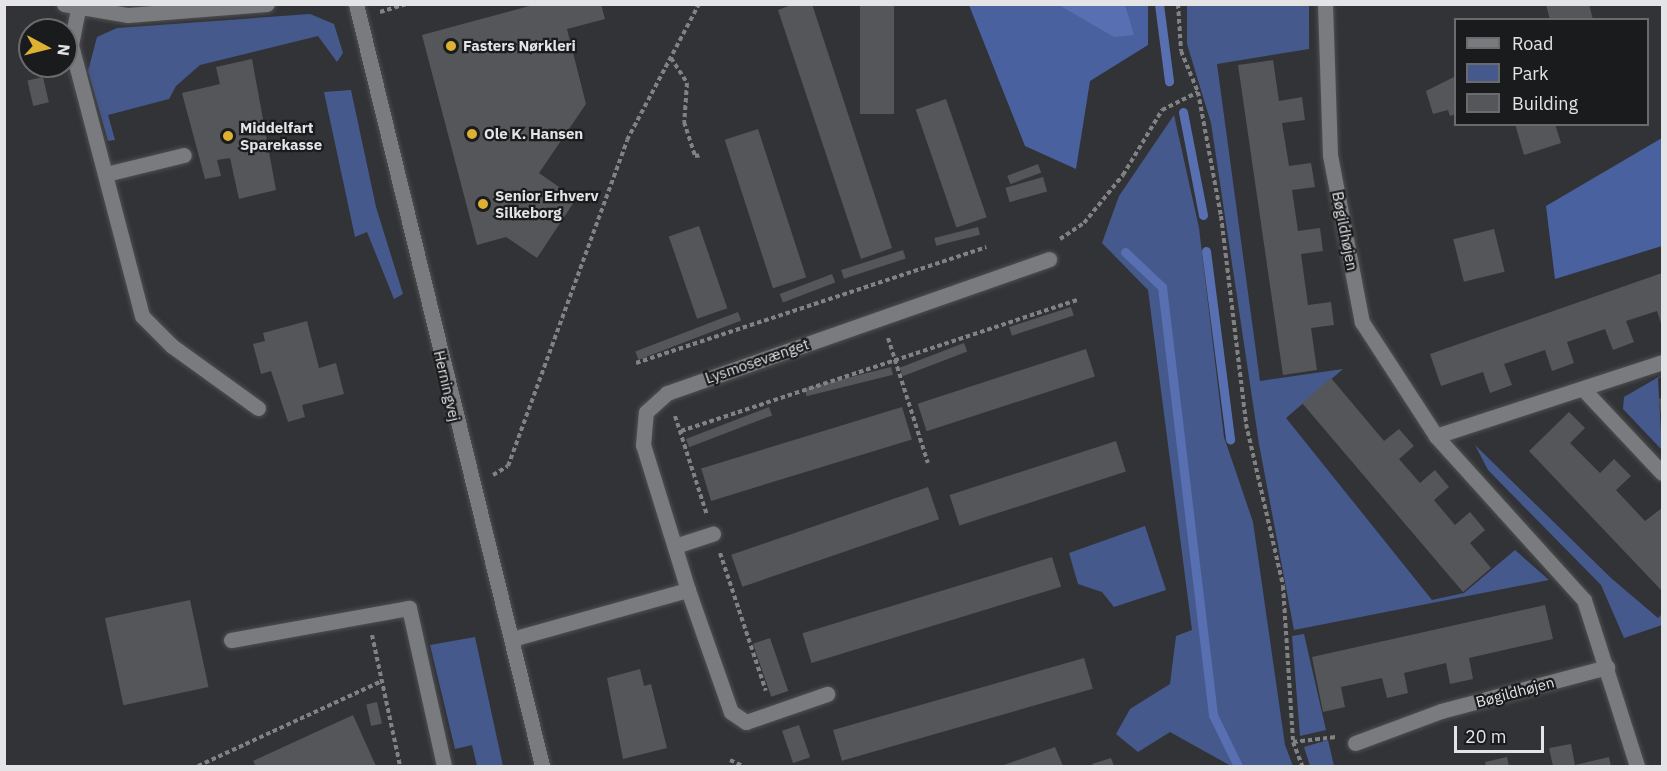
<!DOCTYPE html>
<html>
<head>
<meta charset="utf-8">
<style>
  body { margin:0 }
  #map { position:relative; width:1667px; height:771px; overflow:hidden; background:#323336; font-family:"IBM Plex Sans",sans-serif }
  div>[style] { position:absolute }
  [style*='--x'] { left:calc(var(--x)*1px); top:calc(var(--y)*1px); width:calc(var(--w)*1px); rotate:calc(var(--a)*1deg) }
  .green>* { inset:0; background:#46598d }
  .forest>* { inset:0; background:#4a61a0 }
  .water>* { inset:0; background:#5870b1 }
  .stream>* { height:9px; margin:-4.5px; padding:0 4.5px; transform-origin:4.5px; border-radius:4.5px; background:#5870b1 }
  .building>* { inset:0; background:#555659; transform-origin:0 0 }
  .path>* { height:4px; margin-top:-2px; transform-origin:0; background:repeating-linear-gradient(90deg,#818284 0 4.5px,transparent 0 7.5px) }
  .roads { filter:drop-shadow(0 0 2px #4f4f51) drop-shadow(0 0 2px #4f4f51) }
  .minor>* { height:15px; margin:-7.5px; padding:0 7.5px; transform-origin:7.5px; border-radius:7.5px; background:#7a7b7e }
  .dots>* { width:16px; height:16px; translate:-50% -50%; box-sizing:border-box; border:3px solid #1a1b1c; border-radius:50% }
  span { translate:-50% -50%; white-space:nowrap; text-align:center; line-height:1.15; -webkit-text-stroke:4.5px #1a1b1c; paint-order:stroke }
  .poi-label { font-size:15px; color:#e4e4e6; font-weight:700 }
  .left { translate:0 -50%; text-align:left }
  .street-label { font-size:15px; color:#e4e4e6 }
  .frame { position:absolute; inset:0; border:6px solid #e4e4e6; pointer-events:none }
  .legend { position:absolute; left:1454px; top:18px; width:195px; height:108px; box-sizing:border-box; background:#1a1b1c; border:2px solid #6b6b6d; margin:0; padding:8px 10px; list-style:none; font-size:18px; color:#e4e4e6 }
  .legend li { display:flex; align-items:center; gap:12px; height:30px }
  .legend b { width:30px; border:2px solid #6b6b6d }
  .north { position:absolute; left:18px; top:18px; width:60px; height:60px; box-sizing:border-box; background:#1a1b1c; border:2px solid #6b6b6d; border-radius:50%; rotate:97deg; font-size:16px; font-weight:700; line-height:24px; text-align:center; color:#e4e4e6 }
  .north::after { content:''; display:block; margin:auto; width:21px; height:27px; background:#deb133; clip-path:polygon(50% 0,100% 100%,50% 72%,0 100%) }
  .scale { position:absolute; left:1454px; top:726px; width:90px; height:27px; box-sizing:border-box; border:3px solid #e4e4e6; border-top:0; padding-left:8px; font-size:18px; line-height:21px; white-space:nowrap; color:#e4e4e6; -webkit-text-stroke:4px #1a1b1c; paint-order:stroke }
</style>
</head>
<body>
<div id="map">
  <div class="green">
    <div style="clip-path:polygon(1187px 5px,1309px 5px,1309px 49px,1217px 64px,1260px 381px,1343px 369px,1286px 418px,1432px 600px,1464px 593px,1515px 550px,1549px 580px,1294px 630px,1259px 444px,1211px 123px,1187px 44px)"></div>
    <div style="clip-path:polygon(310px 14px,334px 24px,343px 53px,337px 62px,318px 36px,200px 65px,176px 86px,169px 99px,108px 115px,115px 140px,108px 141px,88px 71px,97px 37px,117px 28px)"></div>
    <div style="clip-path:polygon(351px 90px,376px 207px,403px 294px,394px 299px,367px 232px,355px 237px,324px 92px)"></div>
    <div style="clip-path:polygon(1174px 115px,1199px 228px,1224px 437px,1253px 522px,1285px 745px,1293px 766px,1231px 766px,1170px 732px,1138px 752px,1116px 734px,1130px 709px,1170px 684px,1176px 636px,1192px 630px,1148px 290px,1102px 243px,1119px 196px)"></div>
    <div style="clip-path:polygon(1662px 375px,1658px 379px,1662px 450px,1623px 409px,1624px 397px)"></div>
    <div style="clip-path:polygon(1475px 445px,1611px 578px,1658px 618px,1662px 614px,1662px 625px,1624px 638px,1601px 585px,1488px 470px)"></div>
    <div style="clip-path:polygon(1145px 526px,1166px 590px,1114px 607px,1102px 592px,1078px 584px,1069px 553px)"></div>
    <div style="clip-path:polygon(1304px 634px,1326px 730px,1300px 736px,1292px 636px)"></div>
    <div style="clip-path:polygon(475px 637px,503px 766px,477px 766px,472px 745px,455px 749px,430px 645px)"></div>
    <div style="clip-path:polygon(1328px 740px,1334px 766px,1310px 766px,1304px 747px)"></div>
  </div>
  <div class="forest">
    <div style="clip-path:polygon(969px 5px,1148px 5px,1148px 45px,1090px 81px,1076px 169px,1025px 146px)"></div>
    <div style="clip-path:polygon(1662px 138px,1662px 246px,1555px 279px,1546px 206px)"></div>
  </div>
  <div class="water">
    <div style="clip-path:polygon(1059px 5px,1125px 5px,1134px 35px,1114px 37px)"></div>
  </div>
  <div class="stream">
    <div style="--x:1159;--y:4;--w:78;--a:82.6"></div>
    <div style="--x:1183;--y:112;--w:105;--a:79"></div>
    <div style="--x:1206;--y:251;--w:190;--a:82.7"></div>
    <div style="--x:1125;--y:252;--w:51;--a:43.4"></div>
    <div style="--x:1162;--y:287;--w:431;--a:83.2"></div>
    <div style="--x:1213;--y:715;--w:57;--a:63.9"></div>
  </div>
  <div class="building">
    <div style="clip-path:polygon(537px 4px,601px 4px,605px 19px,567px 29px,586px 104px,539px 173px,576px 199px,537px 258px,506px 237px,477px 245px,422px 35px)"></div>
    <div style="clip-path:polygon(794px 4px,812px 4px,892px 248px,861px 259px,778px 10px)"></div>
    <div style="left:860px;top:4px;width:34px;height:110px"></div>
    <div style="clip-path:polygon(1546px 4px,1589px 4px,1593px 20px,1550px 20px)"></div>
    <div style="clip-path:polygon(252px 59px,276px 190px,239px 199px,230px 158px,217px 160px,221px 176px,205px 179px,182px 93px,220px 84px,216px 67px)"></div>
    <div style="clip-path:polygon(1273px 60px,1279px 101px,1302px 97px,1305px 120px,1282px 123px,1289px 166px,1311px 163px,1315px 187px,1292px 190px,1298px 231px,1320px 228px,1323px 251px,1301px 254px,1308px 305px,1331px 302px,1334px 325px,1311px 328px,1317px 370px,1283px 375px,1238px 65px)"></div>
    <div style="clip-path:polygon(1456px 76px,1456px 114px,1450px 116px,1448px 110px,1433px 114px,1426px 91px)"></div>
    <div style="left:43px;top:77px;width:26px;height:16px;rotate:77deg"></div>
    <div style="left:946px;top:99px;width:125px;height:32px;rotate:71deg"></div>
    <div style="clip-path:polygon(1515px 124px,1555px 124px,1561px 143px,1524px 155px)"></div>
    <div style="left:758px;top:129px;width:156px;height:35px;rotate:72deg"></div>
    <div style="left:1038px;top:164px;width:9px;height:33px;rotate:69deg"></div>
    <div style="left:1043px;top:177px;width:15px;height:39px;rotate:74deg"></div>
    <div style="left:699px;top:226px;width:87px;height:32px;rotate:71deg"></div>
    <div style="left:978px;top:227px;width:8px;height:45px;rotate:76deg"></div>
    <div style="left:1494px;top:229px;width:44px;height:42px;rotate:76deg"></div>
    <div style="left:903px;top:250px;width:9px;height:65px;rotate:72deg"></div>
    <div style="clip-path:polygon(1662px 273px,1662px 326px,1657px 311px,1626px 321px,1634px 342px,1613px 350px,1605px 329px,1567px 342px,1574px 363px,1552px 371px,1545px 350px,1504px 364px,1512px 385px,1490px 393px,1483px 372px,1441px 386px,1430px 354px)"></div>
    <div style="left:832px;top:274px;width:9px;height:56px;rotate:69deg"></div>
    <div style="left:1071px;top:307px;width:9px;height:65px;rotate:72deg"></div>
    <div style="left:738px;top:312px;width:9px;height:110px;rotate:69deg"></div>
    <div style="clip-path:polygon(307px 321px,319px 368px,336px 363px,344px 394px,302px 405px,305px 417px,288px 422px,271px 371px,261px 374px,253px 344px,265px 341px,263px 333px)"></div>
    <div style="left:964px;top:343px;width:9px;height:69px;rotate:69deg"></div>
    <div style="left:1086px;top:349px;width:29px;height:177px;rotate:72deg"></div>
    <div style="left:891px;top:367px;width:8px;height:89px;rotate:76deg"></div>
    <div style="clip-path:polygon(1331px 378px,1384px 441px,1399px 429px,1414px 446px,1399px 459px,1420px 483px,1435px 470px,1449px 487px,1434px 500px,1455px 525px,1470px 512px,1485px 530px,1470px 543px,1491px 568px,1463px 592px,1302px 403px)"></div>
    <div style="clip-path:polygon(1662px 398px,1662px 416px,1661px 416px,1659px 399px)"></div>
    <div style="left:769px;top:407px;width:9px;height:89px;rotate:69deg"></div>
    <div style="left:902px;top:407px;width:34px;height:210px;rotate:73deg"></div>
    <div style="clip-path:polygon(1569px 412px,1585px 428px,1570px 443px,1600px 473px,1614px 459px,1631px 476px,1616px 490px,1645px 521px,1662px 508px,1662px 591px,1529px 451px)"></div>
    <div style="left:1116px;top:441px;width:32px;height:175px;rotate:72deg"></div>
    <div style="left:928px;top:487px;width:34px;height:208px;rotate:71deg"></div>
    <div style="left:1052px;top:557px;width:31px;height:261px;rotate:73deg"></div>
    <div style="left:190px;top:600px;width:89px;height:87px;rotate:78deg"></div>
    <div style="clip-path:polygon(1545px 605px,1553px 639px,1469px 658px,1473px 679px,1450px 684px,1446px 663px,1404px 673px,1408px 693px,1387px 698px,1382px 678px,1341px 687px,1345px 707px,1323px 712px,1312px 657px)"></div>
    <div style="left:770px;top:638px;width:56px;height:18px;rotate:71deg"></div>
    <div style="left:1084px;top:658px;width:32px;height:261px;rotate:74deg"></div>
    <div style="clip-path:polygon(640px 669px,644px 686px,651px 684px,667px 748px,623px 759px,607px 678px)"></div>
    <div style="left:377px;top:702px;width:22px;height:11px;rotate:77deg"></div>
    <div style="clip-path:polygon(353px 715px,376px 766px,256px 766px,253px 761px)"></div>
    <div style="left:799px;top:725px;width:34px;height:18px;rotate:71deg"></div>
    <div style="clip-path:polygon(1571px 744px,1575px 765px,1609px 757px,1611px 766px,1553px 766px,1549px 748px)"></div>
    <div style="clip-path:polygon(1055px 747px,1063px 766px,1001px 766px)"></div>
    <div style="clip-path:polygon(1507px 757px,1509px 766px,1486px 766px,1485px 762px)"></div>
    <div style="clip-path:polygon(1111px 758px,1114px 766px,1093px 766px,1092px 764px)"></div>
  </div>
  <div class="path">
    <div style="--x:1178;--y:4;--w:47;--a:86.3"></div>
    <div style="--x:1181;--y:51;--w:44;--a:67.5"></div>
    <div style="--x:1198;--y:92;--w:126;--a:79.5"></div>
    <div style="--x:1221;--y:216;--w:209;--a:83.1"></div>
    <div style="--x:1246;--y:424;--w:166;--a:77.1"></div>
    <div style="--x:1283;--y:586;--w:156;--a:86.3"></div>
    <div style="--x:1293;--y:742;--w:26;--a:69"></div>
    <div style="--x:380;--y:12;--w:28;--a:-17"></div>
    <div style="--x:671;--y:58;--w:30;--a:57"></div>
    <div style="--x:687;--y:83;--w:39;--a:94"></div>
    <div style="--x:684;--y:122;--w:36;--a:72"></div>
    <div style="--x:695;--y:156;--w:7;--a:-8"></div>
    <div style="--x:1060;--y:239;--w:29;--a:-34"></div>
    <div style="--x:1084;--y:223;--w:62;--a:-50.9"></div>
    <div style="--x:1123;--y:175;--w:76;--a:-59"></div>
    <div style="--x:1162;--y:110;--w:40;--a:-26.6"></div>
    <div style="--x:888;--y:338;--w:131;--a:72.3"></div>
    <div style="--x:636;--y:363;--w:369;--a:-18.3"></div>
    <div style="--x:675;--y:416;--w:104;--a:72.1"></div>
    <div style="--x:681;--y:431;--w:418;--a:-18.3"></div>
    <div style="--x:493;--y:475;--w:17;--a:-31"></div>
    <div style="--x:508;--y:466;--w:347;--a:-69.9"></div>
    <div style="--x:627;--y:140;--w:154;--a:-62.1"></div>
    <div style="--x:720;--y:553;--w:145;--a:71.6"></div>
    <div style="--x:372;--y:635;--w:134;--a:77.9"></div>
    <div style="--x:1293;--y:742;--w:43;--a:-6.6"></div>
    <div style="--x:730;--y:760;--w:14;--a:25"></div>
    <div style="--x:198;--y:766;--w:203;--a:-24.8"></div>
  </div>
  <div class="roads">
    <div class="minor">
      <div style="--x:64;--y:4;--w:65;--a:9.8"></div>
      <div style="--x:128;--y:15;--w:139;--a:-4.5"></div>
      <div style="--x:356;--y:4;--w:784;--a:76.28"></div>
      <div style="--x:1325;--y:4;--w:151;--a:88.1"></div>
      <div style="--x:1330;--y:155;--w:170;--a:79.2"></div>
      <div style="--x:1362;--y:322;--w:136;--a:57"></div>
      <div style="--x:78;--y:9;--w:37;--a:101"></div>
      <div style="--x:71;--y:45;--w:280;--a:75.3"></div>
      <div style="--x:142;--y:316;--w:42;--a:45"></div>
      <div style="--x:172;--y:346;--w:106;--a:35.8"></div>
      <div style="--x:106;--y:174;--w:80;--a:-13.7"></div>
      <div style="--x:1585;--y:391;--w:112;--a:46.8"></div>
      <div style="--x:675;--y:546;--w:40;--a:-18"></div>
      <div style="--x:688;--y:590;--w:152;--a:-107.2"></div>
      <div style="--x:643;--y:445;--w:33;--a:-85"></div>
      <div style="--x:646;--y:412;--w:28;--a:-42"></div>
      <div style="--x:667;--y:393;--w:405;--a:-19.3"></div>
      <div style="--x:512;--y:639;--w:183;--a:-15.6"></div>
      <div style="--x:688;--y:590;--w:129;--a:70.6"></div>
      <div style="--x:731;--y:712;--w:18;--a:34"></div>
      <div style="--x:746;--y:722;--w:86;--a:-19.1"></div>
      <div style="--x:231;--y:640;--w:181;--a:-10.2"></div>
      <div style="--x:409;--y:608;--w:162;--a:77.5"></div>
      <div style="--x:1355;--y:743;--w:92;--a:-20.4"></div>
      <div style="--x:1441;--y:711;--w:172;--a:-14.8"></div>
      <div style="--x:1637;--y:766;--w:174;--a:-107.7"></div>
      <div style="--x:1584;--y:600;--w:221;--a:-132.1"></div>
      <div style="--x:1436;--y:436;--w:238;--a:-18.1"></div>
    </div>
  </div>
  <div class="dots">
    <div style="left:451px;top:46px;background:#deb133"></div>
    <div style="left:472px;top:134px;background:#deb133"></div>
    <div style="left:228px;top:136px;background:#deb133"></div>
    <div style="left:483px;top:204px;background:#deb133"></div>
  </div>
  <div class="poi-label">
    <span class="left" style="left:463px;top:46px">Fasters Nørkleri</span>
    <span class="left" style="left:240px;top:136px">Middelfart<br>Sparekasse</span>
    <span class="left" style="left:484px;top:134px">Ole K. Hansen</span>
    <span class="left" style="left:495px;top:204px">Senior Erhverv<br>Silkeborg</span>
  </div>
  <div class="street-label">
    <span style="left:1345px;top:231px;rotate:79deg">Bøgildhøjen</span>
    <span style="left:757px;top:361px;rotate:-19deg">Lysmosevænget</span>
    <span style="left:447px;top:386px;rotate:77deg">Herningvej</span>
    <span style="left:1515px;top:692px;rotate:-15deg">Bøgildhøjen</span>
  </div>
  <div class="frame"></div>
  <ul class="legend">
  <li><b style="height:8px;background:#7a7b7e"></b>Road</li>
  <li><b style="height:16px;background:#46598d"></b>Park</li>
  <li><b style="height:16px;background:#555659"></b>Building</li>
  </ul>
  <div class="north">N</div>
  <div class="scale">20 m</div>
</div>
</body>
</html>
